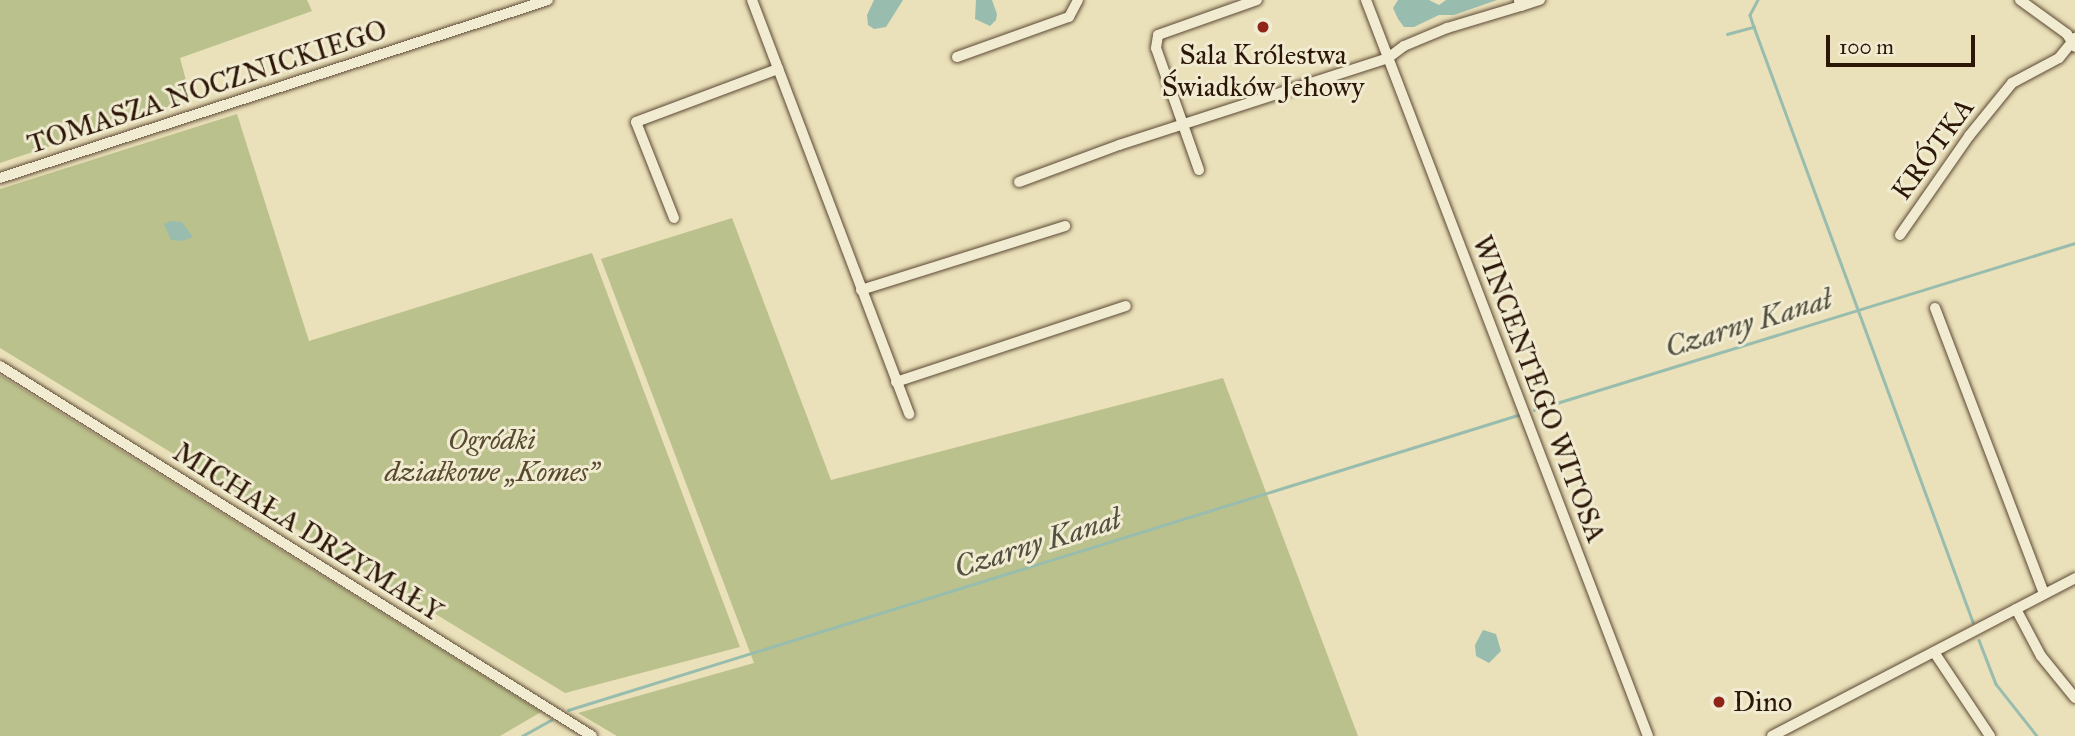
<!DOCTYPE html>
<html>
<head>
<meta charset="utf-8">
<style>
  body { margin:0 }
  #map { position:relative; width:2075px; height:736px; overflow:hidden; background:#eae0b9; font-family:"IM FELL Great Primer",serif }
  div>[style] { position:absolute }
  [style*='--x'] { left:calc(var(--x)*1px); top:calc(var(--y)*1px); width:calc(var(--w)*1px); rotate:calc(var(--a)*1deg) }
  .green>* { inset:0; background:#bbc18c }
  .water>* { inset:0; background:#98bdae }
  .stream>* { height:2.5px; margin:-1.25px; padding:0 1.25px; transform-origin:1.25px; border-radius:1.25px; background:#98bdae }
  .roads { filter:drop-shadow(0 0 2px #5c4934) drop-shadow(0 0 2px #5c4934) }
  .minor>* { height:10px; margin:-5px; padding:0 5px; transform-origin:5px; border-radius:5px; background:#f1ebd2 }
  .dots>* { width:19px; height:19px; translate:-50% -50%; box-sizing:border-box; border:4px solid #f1ebd2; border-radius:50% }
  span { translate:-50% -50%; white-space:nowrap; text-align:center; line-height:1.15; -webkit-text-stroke:6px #f1ebd2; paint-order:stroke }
  .poi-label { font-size:28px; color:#2c1707 }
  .left { translate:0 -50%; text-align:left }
  .street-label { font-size:28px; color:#2c1707 }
  .park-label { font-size:28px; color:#574a2f; font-style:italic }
  .water-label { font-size:30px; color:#525141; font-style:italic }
  .scale { position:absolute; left:1826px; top:35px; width:149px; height:32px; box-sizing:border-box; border:4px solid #2c1707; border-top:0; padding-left:9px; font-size:21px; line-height:24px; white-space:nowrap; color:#2c1707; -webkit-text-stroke:5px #f1ebd2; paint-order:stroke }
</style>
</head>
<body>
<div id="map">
  <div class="green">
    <div style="clip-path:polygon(0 0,307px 0,312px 11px,180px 58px,191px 99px,0 163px)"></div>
    <div style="clip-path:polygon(237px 114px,309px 341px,592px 253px,740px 647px,565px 693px,0 348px,0 189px)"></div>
    <div style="clip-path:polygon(732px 218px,831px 480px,1223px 378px,1358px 736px,617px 736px,578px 713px,754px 663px,601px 259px)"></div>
    <div style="clip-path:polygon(0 375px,541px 712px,500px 736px,0 736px)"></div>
  </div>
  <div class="water">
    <div style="clip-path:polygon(874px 0,903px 0,886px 27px,874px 29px,868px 25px,867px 15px)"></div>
    <div style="clip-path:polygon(976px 0,992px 0,997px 14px,996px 20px,990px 26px,975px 19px)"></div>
    <div style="clip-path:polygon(1398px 0,1429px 0,1439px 5px,1446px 0,1497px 0,1454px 15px,1439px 15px,1414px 27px,1404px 27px,1398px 19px,1393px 8px)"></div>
    <div style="clip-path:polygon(171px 221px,182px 222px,193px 237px,182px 241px,171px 240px,164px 224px)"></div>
    <div style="clip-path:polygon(1483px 630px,1496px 634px,1501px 651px,1489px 663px,1476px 656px,1475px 645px)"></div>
  </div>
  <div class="stream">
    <div style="--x:1758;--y:0;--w:17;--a:118"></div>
    <div style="--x:1750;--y:15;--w:13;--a:72"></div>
    <div style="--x:1754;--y:27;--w:634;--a:69.79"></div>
    <div style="--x:1727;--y:34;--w:28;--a:-15"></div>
    <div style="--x:1534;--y:410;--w:566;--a:-17.15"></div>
    <div style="--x:1979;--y:640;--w:47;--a:68.9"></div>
    <div style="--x:1996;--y:684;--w:66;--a:51.7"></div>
    <div style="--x:568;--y:710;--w:995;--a:-17.25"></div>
    <div style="--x:522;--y:736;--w:33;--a:-29"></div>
  </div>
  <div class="roads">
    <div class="minor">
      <div style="--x:752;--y:0;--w:443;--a:69.2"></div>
      <div style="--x:1366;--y:0;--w:788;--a:69.04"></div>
      <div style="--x:2020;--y:0;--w:58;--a:35.9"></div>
      <div style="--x:2067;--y:34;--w:15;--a:58"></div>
      <div style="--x:1519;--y:1;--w:5;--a:68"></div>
      <div style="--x:1521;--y:6;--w:20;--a:-18"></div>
      <div style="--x:957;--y:57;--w:119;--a:-19.7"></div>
      <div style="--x:1069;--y:17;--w:19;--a:-62"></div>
      <div style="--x:1199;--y:170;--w:129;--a:-109.4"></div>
      <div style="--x:1156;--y:48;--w:13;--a:-81"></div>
      <div style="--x:1158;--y:35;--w:105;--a:-19.5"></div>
      <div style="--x:0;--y:178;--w:576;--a:-17.99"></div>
      <div style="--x:1019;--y:182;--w:107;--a:-20.3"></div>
      <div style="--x:1119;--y:145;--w:283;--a:-17.9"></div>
      <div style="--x:1388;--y:58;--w:20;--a:-37"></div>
      <div style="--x:1404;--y:46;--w:47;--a:-22.7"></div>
      <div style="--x:1447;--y:28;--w:77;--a:-16.6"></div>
      <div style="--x:674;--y:218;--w:103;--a:-111.6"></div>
      <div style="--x:636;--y:122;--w:152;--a:-20.5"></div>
      <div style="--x:1900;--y:235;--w:121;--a:-55.1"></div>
      <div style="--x:1969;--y:136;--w:68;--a:-50.9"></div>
      <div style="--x:2012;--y:83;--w:53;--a:-28"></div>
      <div style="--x:2059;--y:58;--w:26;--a:-51"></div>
      <div style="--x:861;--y:290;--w:214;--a:-17.4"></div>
      <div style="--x:1935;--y:308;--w:306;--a:69.1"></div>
      <div style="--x:0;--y:366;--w:698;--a:32.01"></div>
      <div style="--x:896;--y:382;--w:242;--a:-18.3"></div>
      <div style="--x:2016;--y:609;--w:53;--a:62"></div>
      <div style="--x:2041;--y:656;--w:54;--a:51"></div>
      <div style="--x:1934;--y:652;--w:101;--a:56.3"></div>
      <div style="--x:1772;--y:736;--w:342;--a:-27.5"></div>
    </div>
  </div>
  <div class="dots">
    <div style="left:1263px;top:27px;background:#8f2418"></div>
    <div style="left:1719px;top:702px;background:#8f2418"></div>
  </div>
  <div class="poi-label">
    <span style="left:1263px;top:71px">Sala Królestwa<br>Świadków Jehowy</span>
    <span class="left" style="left:1733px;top:702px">Dino</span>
  </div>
  <div class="street-label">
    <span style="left:207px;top:87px;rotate:-18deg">TOMASZA NOCZNICKIEGO</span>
    <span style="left:1933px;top:149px;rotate:-54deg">KRÓTKA</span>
    <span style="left:1539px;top:389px;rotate:69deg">WINCENTEGO WITOSA</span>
    <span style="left:308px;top:532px;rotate:32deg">MICHAŁA DRZYMAŁY</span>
  </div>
  <div class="park-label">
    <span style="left:492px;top:456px">Ogródki<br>działkowe „Komes”</span>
  </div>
  <div class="water-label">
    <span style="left:1748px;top:323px;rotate:-17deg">Czarny Kanał</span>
    <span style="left:1037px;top:543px;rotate:-17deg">Czarny Kanał</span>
  </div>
  <div class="scale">100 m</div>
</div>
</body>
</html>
